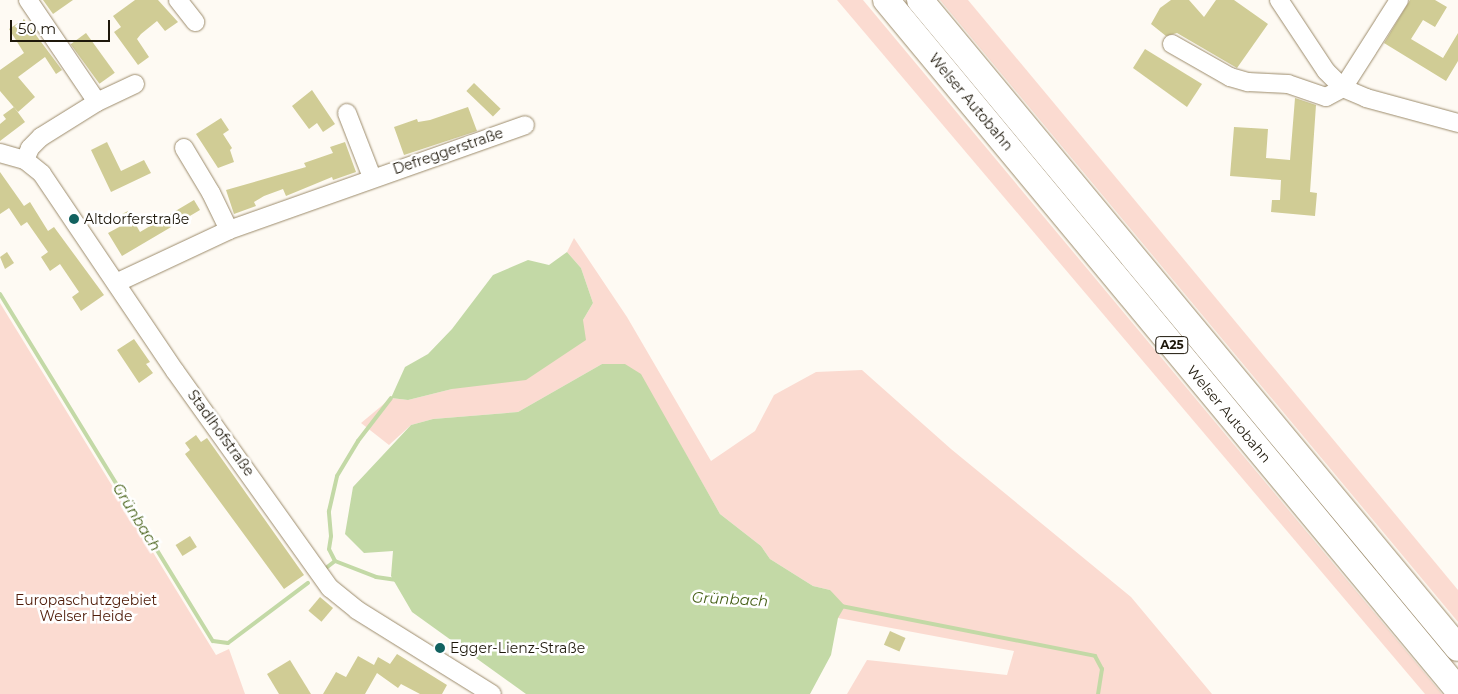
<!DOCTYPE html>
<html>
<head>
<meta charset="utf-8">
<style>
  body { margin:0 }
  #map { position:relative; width:1458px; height:694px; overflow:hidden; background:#fefaf3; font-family:Montserrat,sans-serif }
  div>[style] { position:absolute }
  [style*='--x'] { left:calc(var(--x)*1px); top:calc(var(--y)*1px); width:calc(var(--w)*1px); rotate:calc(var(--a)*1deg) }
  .green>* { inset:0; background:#fbdbd1 }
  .water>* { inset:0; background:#c3d9a6 }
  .stream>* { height:4px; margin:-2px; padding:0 2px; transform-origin:2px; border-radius:2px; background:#c3d9a6 }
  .building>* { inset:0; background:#d0cc95; transform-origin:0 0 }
  .roads { filter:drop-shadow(0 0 1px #9c8b6b) drop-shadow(0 0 1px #9c8b6b) }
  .minor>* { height:18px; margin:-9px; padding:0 9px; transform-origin:9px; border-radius:9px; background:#fff }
  .highway>* { height:26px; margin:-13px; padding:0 13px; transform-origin:13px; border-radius:13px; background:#fff }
  .dots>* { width:14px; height:14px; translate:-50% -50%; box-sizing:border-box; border:2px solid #fff; border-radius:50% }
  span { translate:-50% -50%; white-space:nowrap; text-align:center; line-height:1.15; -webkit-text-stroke:5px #fff; paint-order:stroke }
  .shield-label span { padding:1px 4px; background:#fff; border:1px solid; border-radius:4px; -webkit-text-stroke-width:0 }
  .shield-label { font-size:12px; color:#1e180b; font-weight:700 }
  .street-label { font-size:14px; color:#1e180b }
  .poi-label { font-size:14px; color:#1e180b }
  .left { translate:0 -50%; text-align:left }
  .park-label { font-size:14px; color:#4f1c09 }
  .water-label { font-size:15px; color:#486219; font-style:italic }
  .scale { position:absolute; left:10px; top:20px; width:100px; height:22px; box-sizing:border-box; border:2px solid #1e180b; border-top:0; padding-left:6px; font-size:15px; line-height:18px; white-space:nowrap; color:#1e180b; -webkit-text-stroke:4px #fff; paint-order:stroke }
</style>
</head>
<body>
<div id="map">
  <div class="green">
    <div style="clip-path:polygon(837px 0,863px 0,1442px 694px,1425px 694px)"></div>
    <div style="clip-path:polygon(940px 0,968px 0,1128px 192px,1458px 590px,1458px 622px)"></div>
    <div style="clip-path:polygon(574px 238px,627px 317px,711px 461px,755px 431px,774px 395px,816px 372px,862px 370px,951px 449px,1131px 597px,1212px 694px,847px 694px,867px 660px,1007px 675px,1014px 651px,838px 618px,830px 590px,813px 586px,770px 559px,761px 546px,720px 514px,676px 437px,602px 364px,518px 412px,433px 419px,411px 425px,389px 445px,361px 423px,391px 398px,408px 400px,452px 389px,583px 320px,593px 303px,581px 268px,567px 252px)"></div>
    <div style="clip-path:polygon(0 303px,216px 655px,229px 649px,245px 694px,0 694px)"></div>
  </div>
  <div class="water">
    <div style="clip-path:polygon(567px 252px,581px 268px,593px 303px,583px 320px,586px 340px,526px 380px,452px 389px,408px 400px,391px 398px,405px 367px,428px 354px,452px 329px,493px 275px,528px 260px,549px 265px)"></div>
    <div style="clip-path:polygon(602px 364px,625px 364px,641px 374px,720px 514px,761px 546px,770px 559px,813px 586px,830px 590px,845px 606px,838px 618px,831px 655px,810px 694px,526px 694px,412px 612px,391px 576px,393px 551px,364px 553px,345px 534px,353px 487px,411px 425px,433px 419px,518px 412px)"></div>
  </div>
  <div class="stream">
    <div style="--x:0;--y:294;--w:407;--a:58.5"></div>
    <div style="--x:213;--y:641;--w:15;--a:8"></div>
    <div style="--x:228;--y:643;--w:100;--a:-36.9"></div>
    <div style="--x:335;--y:561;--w:13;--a:-117"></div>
    <div style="--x:329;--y:549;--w:13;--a:-81"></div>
    <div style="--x:331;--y:536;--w:25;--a:-95"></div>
    <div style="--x:329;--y:511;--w:36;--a:-77"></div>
    <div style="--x:337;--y:476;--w:41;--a:-59"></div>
    <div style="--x:358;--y:441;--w:54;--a:-52.5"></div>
    <div style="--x:326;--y:568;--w:11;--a:-38"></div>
    <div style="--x:335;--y:561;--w:44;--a:21.3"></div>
    <div style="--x:376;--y:577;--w:21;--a:8"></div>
    <div style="--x:841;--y:606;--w:259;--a:11.1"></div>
    <div style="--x:1095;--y:656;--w:15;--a:62"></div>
    <div style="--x:1102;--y:669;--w:25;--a:99"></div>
  </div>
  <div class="building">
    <div style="clip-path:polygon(43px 0,73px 0,53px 14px)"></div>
    <div style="clip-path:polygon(135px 0,158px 0,178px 22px,165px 31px,157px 21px,141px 34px,137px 39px,149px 57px,138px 65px,114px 32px,121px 27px,113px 16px)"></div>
    <div style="clip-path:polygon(1171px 0,1189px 0,1204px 17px,1216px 0,1234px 0,1268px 24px,1237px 68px,1177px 33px,1166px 36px,1151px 24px,1160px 8px)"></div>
    <div style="clip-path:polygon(1410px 0,1435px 0,1447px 7px,1435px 27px,1423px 20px,1411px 39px,1443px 58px,1458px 33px,1458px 61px,1446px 81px,1384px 43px)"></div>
    <div style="clip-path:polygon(24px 19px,62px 70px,56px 74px,45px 57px,18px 77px,35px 97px,18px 112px,0 91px,0 70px,24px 53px,9px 29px)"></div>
    <div style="left:86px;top:33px;width:49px;height:19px;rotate:54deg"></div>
    <div style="clip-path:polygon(1145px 49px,1202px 84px,1187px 107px,1133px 68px)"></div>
    <div style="left:474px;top:83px;width:37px;height:11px;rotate:44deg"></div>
    <div style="clip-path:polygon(312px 90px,335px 124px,323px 132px,317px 123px,309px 129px,292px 106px)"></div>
    <div style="clip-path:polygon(1295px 98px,1316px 105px,1310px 192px,1317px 193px,1315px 216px,1271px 212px,1272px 200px,1280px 200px,1281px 180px,1230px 176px,1234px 127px,1268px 129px,1266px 158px,1290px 160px)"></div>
    <div style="clip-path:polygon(14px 107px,25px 122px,0 141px,0 124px,6px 119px,3px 115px)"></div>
    <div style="clip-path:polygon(468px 107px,477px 131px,404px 155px,394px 127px,417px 119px,418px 122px,430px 120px)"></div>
    <div style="clip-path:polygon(221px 118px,229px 130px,223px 134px,232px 148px,230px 150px,234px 162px,218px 168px,196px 134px)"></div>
    <div style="clip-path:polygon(107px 142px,121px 171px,144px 160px,151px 173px,111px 192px,91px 150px)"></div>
    <div style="clip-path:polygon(345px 142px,356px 172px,333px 180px,332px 177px,286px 196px,283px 189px,264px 196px,254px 202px,256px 206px,234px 214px,226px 190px,306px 167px,304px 163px,333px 153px,330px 147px)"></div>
    <div style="clip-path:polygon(0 172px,24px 206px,30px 202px,48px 231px,54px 227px,104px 295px,81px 311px,72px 297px,79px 292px,60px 264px,50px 271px,41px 257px,48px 252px,27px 222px,21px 226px,9px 208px,0 214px)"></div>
    <div style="clip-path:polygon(194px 200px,200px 210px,122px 256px,108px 233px,121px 226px,116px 217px,128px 211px,140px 232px)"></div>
    <div style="clip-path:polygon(7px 252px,14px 263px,5px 269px,0 257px)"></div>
    <div style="clip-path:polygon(134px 339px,150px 362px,146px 364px,153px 373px,139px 383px,117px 350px)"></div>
    <div style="clip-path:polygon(196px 435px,201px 442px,207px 438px,304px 575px,284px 589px,185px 454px,190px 450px,185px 443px)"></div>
    <div style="left:190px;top:536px;width:13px;height:17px;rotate:58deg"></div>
    <div style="left:320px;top:597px;width:17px;height:18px;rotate:40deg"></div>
    <div style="left:890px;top:631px;width:17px;height:15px;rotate:24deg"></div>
    <div style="clip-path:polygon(397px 654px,447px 685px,442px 694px,420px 694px,401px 684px,398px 688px,377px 673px,365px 694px,323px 694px,336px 672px,346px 677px,358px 656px,374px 665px,378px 657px,390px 664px)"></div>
    <div style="clip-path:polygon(290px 660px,311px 694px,279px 694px,267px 674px)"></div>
  </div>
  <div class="roads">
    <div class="minor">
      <div style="--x:28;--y:0;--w:123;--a:55.9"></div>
      <div style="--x:178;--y:0;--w:28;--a:52"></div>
      <div style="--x:1279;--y:0;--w:85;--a:56.5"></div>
      <div style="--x:1326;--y:71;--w:24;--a:45"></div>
      <div style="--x:1343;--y:88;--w:25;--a:23"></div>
      <div style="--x:1366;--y:98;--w:95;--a:15.2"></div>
      <div style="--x:1172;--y:44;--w:67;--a:29.6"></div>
      <div style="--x:1230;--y:77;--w:19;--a:16"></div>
      <div style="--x:1248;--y:82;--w:40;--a:2.9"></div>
      <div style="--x:1288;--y:84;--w:40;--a:18.9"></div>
      <div style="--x:1326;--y:97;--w:19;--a:-28"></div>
      <div style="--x:1343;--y:88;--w:104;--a:-57.5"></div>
      <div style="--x:347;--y:113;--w:69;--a:68.7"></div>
      <div style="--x:184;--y:148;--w:52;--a:59"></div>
      <div style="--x:211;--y:193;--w:41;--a:64.1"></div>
      <div style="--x:0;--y:153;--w:26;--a:16"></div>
      <div style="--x:25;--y:160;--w:22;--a:39"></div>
      <div style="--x:42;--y:174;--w:238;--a:56"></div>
      <div style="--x:175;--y:371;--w:267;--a:54.5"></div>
      <div style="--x:330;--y:588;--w:35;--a:39"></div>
      <div style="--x:357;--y:610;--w:159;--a:31.9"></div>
      <div style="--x:25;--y:160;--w:13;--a:-67"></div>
      <div style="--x:30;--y:148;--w:16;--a:-45"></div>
      <div style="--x:41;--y:137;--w:66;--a:-32"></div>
      <div style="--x:97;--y:102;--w:42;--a:-25.3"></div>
      <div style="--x:116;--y:283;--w:125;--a:-25.1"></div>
      <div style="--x:229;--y:230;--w:314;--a:-19.5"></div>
    </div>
    <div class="highway">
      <div style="--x:886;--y:0;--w:896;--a:50.34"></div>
      <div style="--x:920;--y:0;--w:842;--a:50.3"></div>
    </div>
  </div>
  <div class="dots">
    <div style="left:74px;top:219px;background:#126260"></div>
    <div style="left:440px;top:648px;background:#126260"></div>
  </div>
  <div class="shield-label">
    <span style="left:1172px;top:345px">A25</span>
  </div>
  <div class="street-label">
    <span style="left:971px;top:102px;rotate:50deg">Welser Autobahn</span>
    <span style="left:448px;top:151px;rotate:-19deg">Defreggerstraße</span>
    <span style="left:1229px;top:414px;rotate:50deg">Welser Autobahn</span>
    <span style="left:221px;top:433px;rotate:54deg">Stadlhofstraße</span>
  </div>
  <div class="poi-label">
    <span class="left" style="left:84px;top:219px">Altdorferstraße</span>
    <span class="left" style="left:450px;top:648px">Egger-Lienz-Straße</span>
  </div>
  <div class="park-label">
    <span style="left:86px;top:608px">Europaschutzgebiet<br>Welser Heide</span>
  </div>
  <div class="water-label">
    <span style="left:137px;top:517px;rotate:58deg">Grünbach</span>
    <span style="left:730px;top:599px;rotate:3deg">Grünbach</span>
  </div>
  <div class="scale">50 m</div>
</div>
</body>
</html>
